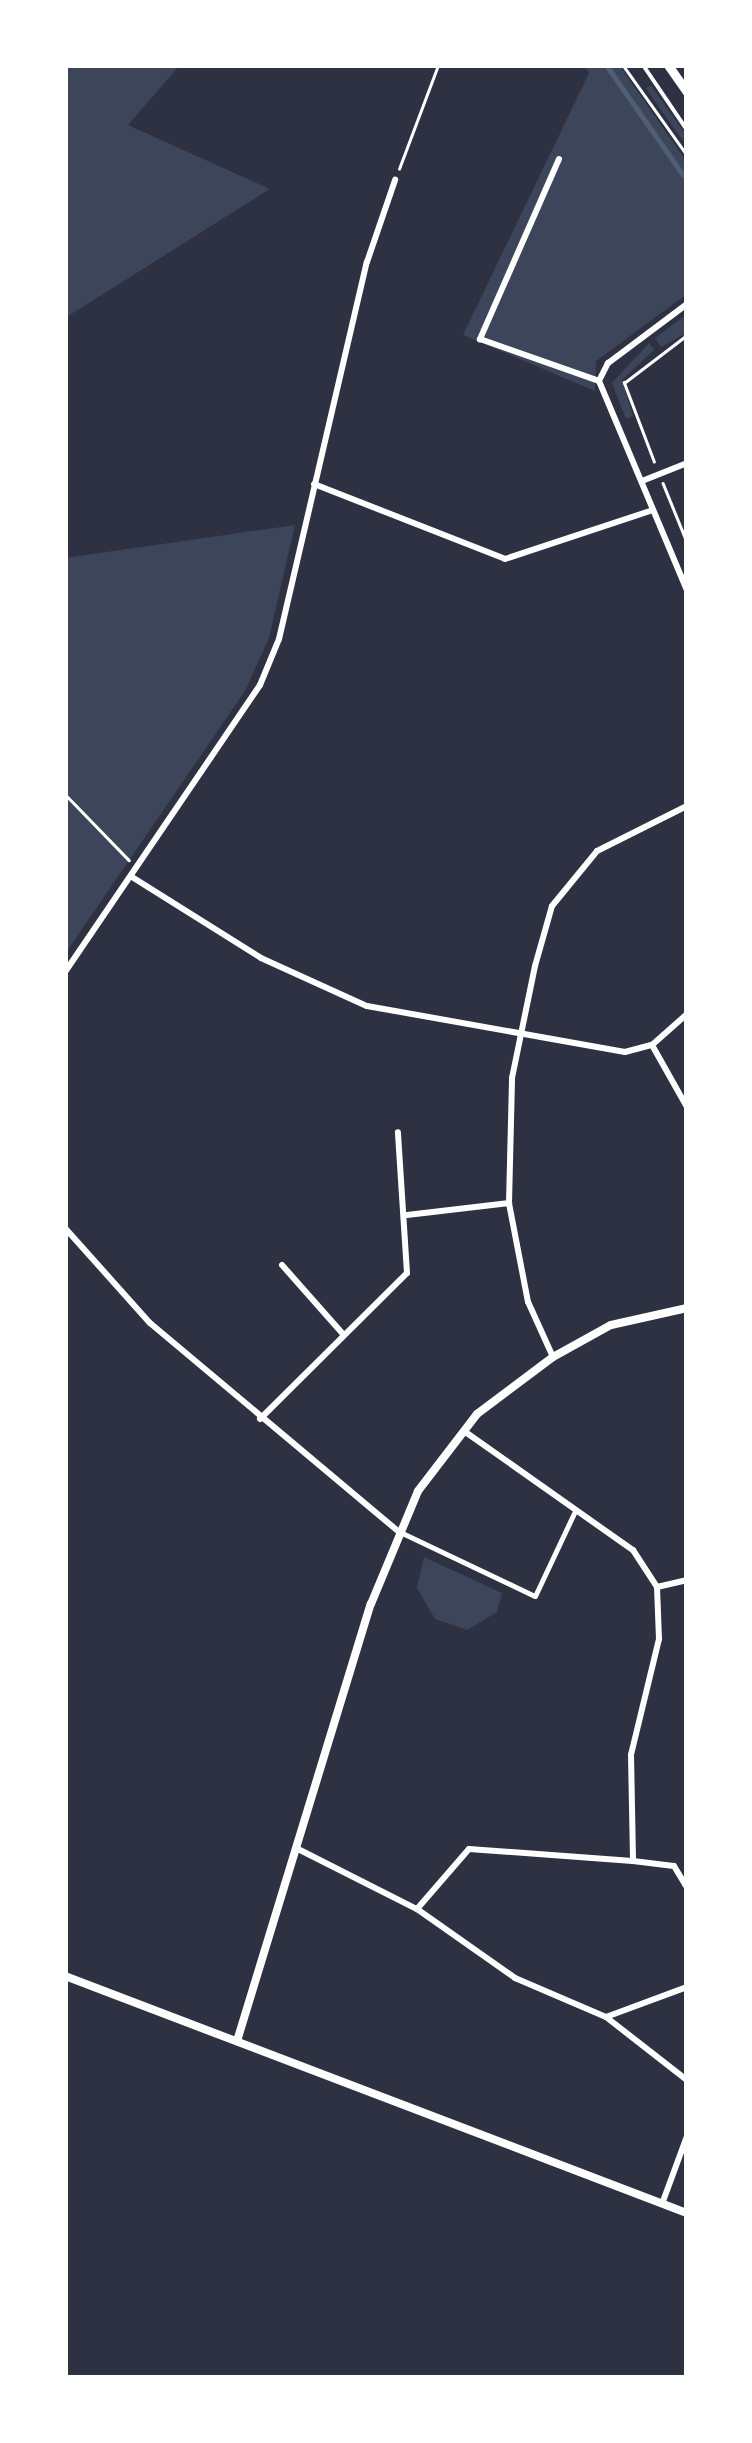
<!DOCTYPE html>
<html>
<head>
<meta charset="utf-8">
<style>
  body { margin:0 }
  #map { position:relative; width:752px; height:2443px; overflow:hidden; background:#2d3142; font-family:Quicksand,sans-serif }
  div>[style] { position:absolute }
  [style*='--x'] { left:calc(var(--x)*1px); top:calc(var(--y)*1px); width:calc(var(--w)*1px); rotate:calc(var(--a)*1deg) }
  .green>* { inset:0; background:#3c4559; transform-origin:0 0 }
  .stream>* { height:5px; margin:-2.5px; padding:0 2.5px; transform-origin:2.5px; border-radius:2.5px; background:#4f5d75 }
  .path>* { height:2.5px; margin:-1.25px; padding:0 1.25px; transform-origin:1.25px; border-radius:1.25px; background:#fff }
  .service>* { height:4px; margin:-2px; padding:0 2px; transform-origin:2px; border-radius:2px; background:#fff }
  .pedestrian>* { height:5px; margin:-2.5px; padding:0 2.5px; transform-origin:2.5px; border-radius:2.5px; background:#fff }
  .minor>* { height:6px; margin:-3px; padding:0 3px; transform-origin:3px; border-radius:3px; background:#fff }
  .tertiary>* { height:8px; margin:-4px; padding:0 4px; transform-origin:4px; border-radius:4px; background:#fff }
  .secondary>* { height:9px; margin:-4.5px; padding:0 4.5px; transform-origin:4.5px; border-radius:4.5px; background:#fff }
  span { translate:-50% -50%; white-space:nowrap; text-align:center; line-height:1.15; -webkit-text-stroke:8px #fff; paint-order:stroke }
  .frame { position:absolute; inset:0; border:68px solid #fff; pointer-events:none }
</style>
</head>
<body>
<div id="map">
  <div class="green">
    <div style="clip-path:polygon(65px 65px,180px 65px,128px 125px,270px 189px,65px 318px)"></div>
    <div style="clip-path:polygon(583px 65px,619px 65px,687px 162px,687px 294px,596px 361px,595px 391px,463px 335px,589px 73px)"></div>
    <div style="left:651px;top:85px;width:62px;height:6px;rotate:55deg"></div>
    <div style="clip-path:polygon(687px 314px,687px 333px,661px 347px,655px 338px)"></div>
    <div style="clip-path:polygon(649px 343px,654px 350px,622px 380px,633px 416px,626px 419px,612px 383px)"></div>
    <div style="clip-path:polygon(295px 525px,269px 638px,245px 691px,65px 954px,65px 558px)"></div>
    <div style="clip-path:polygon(424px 1557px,502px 1593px,497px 1612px,467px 1630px,435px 1619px,417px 1588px)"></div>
  </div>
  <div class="stream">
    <div style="--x:606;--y:65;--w:134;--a:55"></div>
  </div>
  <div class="path">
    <div style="--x:623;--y:65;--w:110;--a:54.6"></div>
    <div style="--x:399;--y:169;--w:111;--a:-69.4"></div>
    <div style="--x:654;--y:462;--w:85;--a:-110.8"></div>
    <div style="--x:624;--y:383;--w:79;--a:-37.3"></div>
    <div style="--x:663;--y:483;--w:64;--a:67.9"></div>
    <div style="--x:65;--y:794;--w:92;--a:45.9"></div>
  </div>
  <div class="service">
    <div style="--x:643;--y:65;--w:78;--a:55.9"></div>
  </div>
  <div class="pedestrian">
    <div style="--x:400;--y:1532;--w:149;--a:25.4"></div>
    <div style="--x:535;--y:1596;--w:94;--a:-64.8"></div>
  </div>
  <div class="minor">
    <div style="--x:559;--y:159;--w:197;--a:113.7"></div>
    <div style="--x:480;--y:339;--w:126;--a:19.4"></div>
    <div style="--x:687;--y:304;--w:99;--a:143.2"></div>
    <div style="--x:608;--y:363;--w:20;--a:117"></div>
    <div style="--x:599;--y:381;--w:227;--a:67.2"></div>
    <div style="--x:642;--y:481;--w:48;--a:-21.8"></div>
    <div style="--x:314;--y:484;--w:205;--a:21.4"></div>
    <div style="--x:505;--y:559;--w:156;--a:-18.3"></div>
    <div style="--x:132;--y:877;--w:152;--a:32.1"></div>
    <div style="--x:261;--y:958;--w:116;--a:24.4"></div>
    <div style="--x:367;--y:1006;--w:262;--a:10.1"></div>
    <div style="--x:625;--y:1052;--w:28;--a:-15"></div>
    <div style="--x:652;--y:1045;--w:47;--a:-41.5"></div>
    <div style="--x:65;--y:972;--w:347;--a:-55.8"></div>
    <div style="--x:260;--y:685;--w:50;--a:-67.6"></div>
    <div style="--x:279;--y:639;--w:387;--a:-76.9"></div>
    <div style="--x:367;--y:262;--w:87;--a:-71.1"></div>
    <div style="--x:652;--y:1045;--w:71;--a:60.6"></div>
    <div style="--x:407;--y:1215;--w:103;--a:-6.7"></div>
    <div style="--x:65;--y:1228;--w:127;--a:48.2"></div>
    <div style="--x:150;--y:1323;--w:324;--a:40"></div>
    <div style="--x:282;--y:1265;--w:92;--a:48.5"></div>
    <div style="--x:553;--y:1357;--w:60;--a:-114.4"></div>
    <div style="--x:528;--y:1302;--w:101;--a:-100.9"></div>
    <div style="--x:509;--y:1203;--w:125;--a:-88.6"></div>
    <div style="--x:512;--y:1078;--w:114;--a:-78.4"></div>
    <div style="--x:535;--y:966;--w:62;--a:-74.2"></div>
    <div style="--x:552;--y:906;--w:71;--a:-50.7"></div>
    <div style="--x:597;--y:851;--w:101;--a:-26.6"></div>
    <div style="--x:260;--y:1419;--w:207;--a:-44.8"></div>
    <div style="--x:407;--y:1273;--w:141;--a:-93.7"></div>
    <div style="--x:464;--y:1431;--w:207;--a:35.2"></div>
    <div style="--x:633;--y:1550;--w:44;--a:57"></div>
    <div style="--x:657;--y:1587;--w:31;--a:-13"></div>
    <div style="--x:657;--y:1587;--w:52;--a:87.8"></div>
    <div style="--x:659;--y:1639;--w:119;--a:103.6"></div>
    <div style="--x:631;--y:1755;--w:106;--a:88.9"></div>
    <div style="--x:633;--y:1861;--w:41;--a:7"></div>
    <div style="--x:674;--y:1866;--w:26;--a:59"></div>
    <div style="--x:296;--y:1848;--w:136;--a:26.8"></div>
    <div style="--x:417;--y:1909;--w:120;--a:35.1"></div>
    <div style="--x:515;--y:1978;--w:99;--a:23.2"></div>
    <div style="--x:606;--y:2017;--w:103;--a:37.9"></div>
    <div style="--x:417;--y:1909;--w:79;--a:-49.1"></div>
    <div style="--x:469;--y:1849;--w:164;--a:4.2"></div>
    <div style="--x:606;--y:2017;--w:86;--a:-20.3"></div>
    <div style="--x:662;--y:2204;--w:72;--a:-69.8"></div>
  </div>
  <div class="tertiary">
    <div style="--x:65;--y:1976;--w:666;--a:20.86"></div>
    <div style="--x:237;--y:2041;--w:457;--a:-73"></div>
    <div style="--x:371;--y:1604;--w:122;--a:-67.4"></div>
    <div style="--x:418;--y:1491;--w:97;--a:-52.5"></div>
    <div style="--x:477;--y:1414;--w:95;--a:-36.9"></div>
    <div style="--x:553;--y:1357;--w:66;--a:-28.9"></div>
    <div style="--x:611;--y:1325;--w:78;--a:-12.6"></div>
  </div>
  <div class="secondary">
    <div style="--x:668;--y:65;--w:33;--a:55"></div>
  </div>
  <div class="frame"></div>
</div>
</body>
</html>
